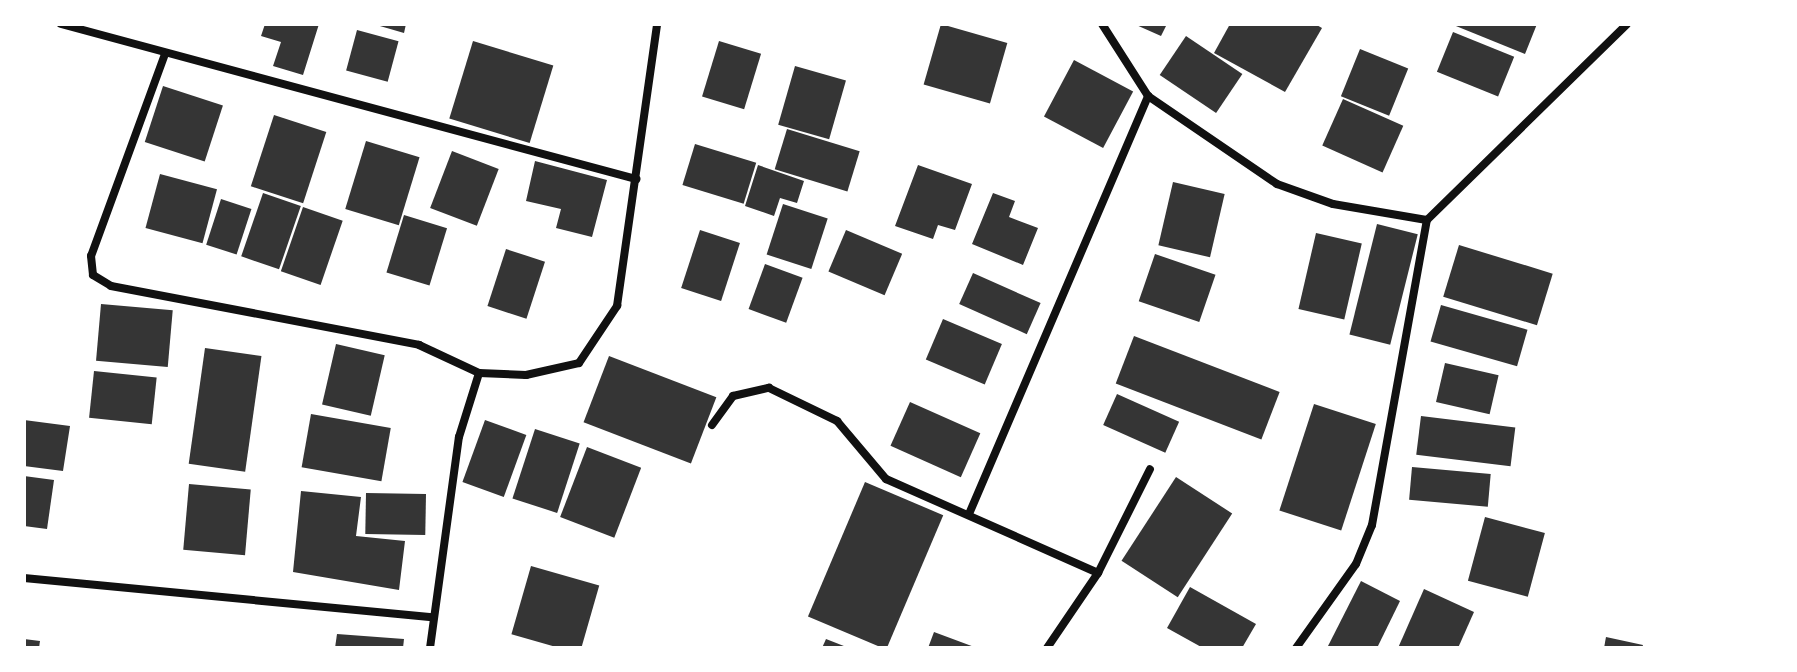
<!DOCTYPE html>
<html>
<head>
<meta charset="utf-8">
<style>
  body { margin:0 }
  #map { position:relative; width:1797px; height:672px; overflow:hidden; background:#fff; font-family:"IBM Plex Sans",sans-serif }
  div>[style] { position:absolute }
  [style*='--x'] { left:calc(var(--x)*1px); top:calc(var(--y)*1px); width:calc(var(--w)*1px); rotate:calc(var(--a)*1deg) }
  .building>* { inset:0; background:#353535; transform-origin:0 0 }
  .minor>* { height:8px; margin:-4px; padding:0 4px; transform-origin:4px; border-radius:4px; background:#111 }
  span { translate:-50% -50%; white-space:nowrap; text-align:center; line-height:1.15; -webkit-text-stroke:7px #fff; paint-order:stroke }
  .frame { position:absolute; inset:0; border:26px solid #fff; pointer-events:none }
</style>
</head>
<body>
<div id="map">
  <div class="building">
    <div style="clip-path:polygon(265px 24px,319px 24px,303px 75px,273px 66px,281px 42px,261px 36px)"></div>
    <div style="clip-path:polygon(373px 24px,406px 24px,404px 33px)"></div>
    <div style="left:941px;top:24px;width:69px;height:63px;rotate:16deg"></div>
    <div style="clip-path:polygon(1134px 24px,1167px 24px,1161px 36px)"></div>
    <div style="clip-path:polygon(1230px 24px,1315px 24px,1322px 28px,1285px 92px,1214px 53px)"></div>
    <div style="clip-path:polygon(1451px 24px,1537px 24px,1525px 54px)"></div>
    <div style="left:357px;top:30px;width:43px;height:42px;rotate:15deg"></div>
    <div style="left:1453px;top:32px;width:66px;height:43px;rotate:22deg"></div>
    <div style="left:1186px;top:36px;width:68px;height:47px;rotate:34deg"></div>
    <div style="left:473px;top:41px;width:84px;height:81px;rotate:17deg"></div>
    <div style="left:719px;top:41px;width:44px;height:58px;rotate:17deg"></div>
    <div style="left:1360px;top:49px;width:52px;height:51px;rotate:22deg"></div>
    <div style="left:1074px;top:60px;width:67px;height:64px;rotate:28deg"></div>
    <div style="left:795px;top:66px;width:53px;height:61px;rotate:16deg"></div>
    <div style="left:163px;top:86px;width:63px;height:59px;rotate:18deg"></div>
    <div style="left:1343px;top:99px;width:66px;height:51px;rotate:24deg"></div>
    <div style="left:274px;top:115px;width:55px;height:75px;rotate:18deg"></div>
    <div style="left:787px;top:129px;width:76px;height:42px;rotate:17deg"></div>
    <div style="left:366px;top:141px;width:56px;height:71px;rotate:17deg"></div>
    <div style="left:695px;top:144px;width:64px;height:43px;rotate:17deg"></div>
    <div style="left:452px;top:151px;width:50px;height:61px;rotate:21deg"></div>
    <div style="clip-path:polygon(535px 161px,607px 180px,592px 237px,556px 228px,561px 209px,526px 201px)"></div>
    <div style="clip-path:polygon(758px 165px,804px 181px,797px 203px,780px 198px,774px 216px,745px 206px)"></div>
    <div style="clip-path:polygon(918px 165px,972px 184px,955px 230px,938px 225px,933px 239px,895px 226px)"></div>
    <div style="left:160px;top:174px;width:59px;height:56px;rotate:15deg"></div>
    <div style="left:1173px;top:182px;width:53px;height:65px;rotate:13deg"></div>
    <div style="left:263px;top:193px;width:40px;height:67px;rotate:19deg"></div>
    <div style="clip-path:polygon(993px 193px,1015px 201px,1009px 217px,1038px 228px,1023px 265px,972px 244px)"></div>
    <div style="left:221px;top:199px;width:32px;height:48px;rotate:18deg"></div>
    <div style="left:783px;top:204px;width:47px;height:53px;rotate:18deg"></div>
    <div style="left:303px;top:207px;width:42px;height:68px;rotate:19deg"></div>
    <div style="left:404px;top:215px;width:45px;height:60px;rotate:17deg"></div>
    <div style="left:1377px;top:224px;width:42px;height:114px;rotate:14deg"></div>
    <div style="left:700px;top:230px;width:42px;height:61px;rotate:18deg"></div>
    <div style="left:846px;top:230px;width:61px;height:45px;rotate:23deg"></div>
    <div style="left:1316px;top:233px;width:47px;height:78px;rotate:13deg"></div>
    <div style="left:1459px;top:245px;width:98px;height:54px;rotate:17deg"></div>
    <div style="left:506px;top:249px;width:41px;height:60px;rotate:18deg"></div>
    <div style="left:1155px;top:254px;width:64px;height:50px;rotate:19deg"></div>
    <div style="left:765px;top:264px;width:40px;height:48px;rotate:20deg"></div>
    <div style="left:973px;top:273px;width:74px;height:34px;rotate:24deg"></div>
    <div style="left:101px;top:304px;width:72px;height:57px;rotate:5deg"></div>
    <div style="left:1441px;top:305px;width:90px;height:38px;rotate:16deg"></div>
    <div style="left:943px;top:319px;width:64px;height:44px;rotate:23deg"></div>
    <div style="left:1134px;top:336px;width:156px;height:51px;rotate:21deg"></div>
    <div style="left:336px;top:344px;width:50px;height:62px;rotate:13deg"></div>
    <div style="left:205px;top:348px;width:57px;height:117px;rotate:8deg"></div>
    <div style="left:609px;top:356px;width:115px;height:71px;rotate:21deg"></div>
    <div style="left:1445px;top:363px;width:55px;height:40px;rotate:13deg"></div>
    <div style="left:94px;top:371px;width:63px;height:47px;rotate:6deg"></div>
    <div style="left:1117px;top:394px;width:68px;height:34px;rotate:24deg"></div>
    <div style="left:910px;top:402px;width:77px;height:48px;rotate:24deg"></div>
    <div style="left:1314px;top:404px;width:65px;height:112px;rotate:18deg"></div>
    <div style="left:311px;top:414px;width:81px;height:54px;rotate:10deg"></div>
    <div style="left:1421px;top:416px;width:95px;height:39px;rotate:7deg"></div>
    <div style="clip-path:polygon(24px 420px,70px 426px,63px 471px,24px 466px)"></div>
    <div style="left:485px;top:420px;width:44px;height:66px;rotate:20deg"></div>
    <div style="left:535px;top:429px;width:47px;height:73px;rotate:18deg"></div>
    <div style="left:587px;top:447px;width:58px;height:75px;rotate:21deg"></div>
    <div style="left:1412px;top:467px;width:79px;height:33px;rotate:5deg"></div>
    <div style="clip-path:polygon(24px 476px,54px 480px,47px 529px,24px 526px)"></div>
    <div style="left:1176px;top:477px;width:67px;height:100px;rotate:33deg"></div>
    <div style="left:865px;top:482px;width:85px;height:146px;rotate:23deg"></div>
    <div style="left:189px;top:484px;width:62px;height:66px;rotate:5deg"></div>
    <div style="clip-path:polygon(301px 491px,361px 497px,356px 536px,405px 541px,399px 590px,293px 572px)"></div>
    <div style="left:366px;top:493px;width:60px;height:41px;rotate:1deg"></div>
    <div style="left:1485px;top:517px;width:62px;height:66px;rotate:15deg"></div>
    <div style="left:531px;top:566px;width:71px;height:71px;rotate:16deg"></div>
    <div style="clip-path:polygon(1361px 581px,1400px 601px,1377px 648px,1327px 648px)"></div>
    <div style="clip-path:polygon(1190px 587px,1256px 624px,1242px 648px,1203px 648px,1167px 628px)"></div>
    <div style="clip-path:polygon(1424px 589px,1474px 612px,1458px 648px,1398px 648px)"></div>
    <div style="clip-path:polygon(934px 632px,977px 648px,928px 648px)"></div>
    <div style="clip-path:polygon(337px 634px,404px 639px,403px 648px,335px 648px)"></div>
    <div style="clip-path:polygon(1606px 637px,1643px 645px,1642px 648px,1604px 648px)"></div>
    <div style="clip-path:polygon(24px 639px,40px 641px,39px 648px,24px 648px)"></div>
    <div style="clip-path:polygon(826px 639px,849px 648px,822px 648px)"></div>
  </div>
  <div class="minor">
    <div style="--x:61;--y:24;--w:596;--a:15.09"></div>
    <div style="--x:1102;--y:24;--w:85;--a:57.4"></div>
    <div style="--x:1148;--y:96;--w:156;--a:34.3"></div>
    <div style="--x:1277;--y:184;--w:59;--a:19.7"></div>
    <div style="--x:1333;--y:204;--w:95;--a:9.7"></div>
    <div style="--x:165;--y:54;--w:215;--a:110.1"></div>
    <div style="--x:91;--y:256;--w:19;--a:84"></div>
    <div style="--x:93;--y:275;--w:21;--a:31"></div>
    <div style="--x:111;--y:286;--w:314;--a:10.8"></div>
    <div style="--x:419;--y:345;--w:66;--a:25"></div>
    <div style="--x:712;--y:425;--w:36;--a:-54"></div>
    <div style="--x:733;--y:396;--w:37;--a:-13"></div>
    <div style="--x:769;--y:388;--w:76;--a:25.9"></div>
    <div style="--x:837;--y:421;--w:76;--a:49.8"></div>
    <div style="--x:886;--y:479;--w:232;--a:23.9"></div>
    <div style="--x:969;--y:514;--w:455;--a:-66.8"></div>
    <div style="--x:24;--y:578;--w:410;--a:5.5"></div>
    <div style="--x:430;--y:648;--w:213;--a:-82.2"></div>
    <div style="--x:459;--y:437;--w:67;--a:-72.6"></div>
    <div style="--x:479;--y:373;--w:47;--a:2.4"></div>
    <div style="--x:526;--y:375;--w:54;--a:-12.8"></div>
    <div style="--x:579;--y:363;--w:69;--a:-56.3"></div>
    <div style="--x:617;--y:306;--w:285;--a:-81.9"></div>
    <div style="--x:1047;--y:648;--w:91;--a:-55.8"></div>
    <div style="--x:1098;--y:573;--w:116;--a:-63.4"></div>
    <div style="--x:1296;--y:648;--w:103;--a:-54.5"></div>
    <div style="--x:1356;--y:564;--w:42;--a:-67.7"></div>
    <div style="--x:1372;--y:525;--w:310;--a:-79.8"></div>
    <div style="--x:1427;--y:220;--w:280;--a:-44.4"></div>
  </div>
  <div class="frame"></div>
</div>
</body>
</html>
